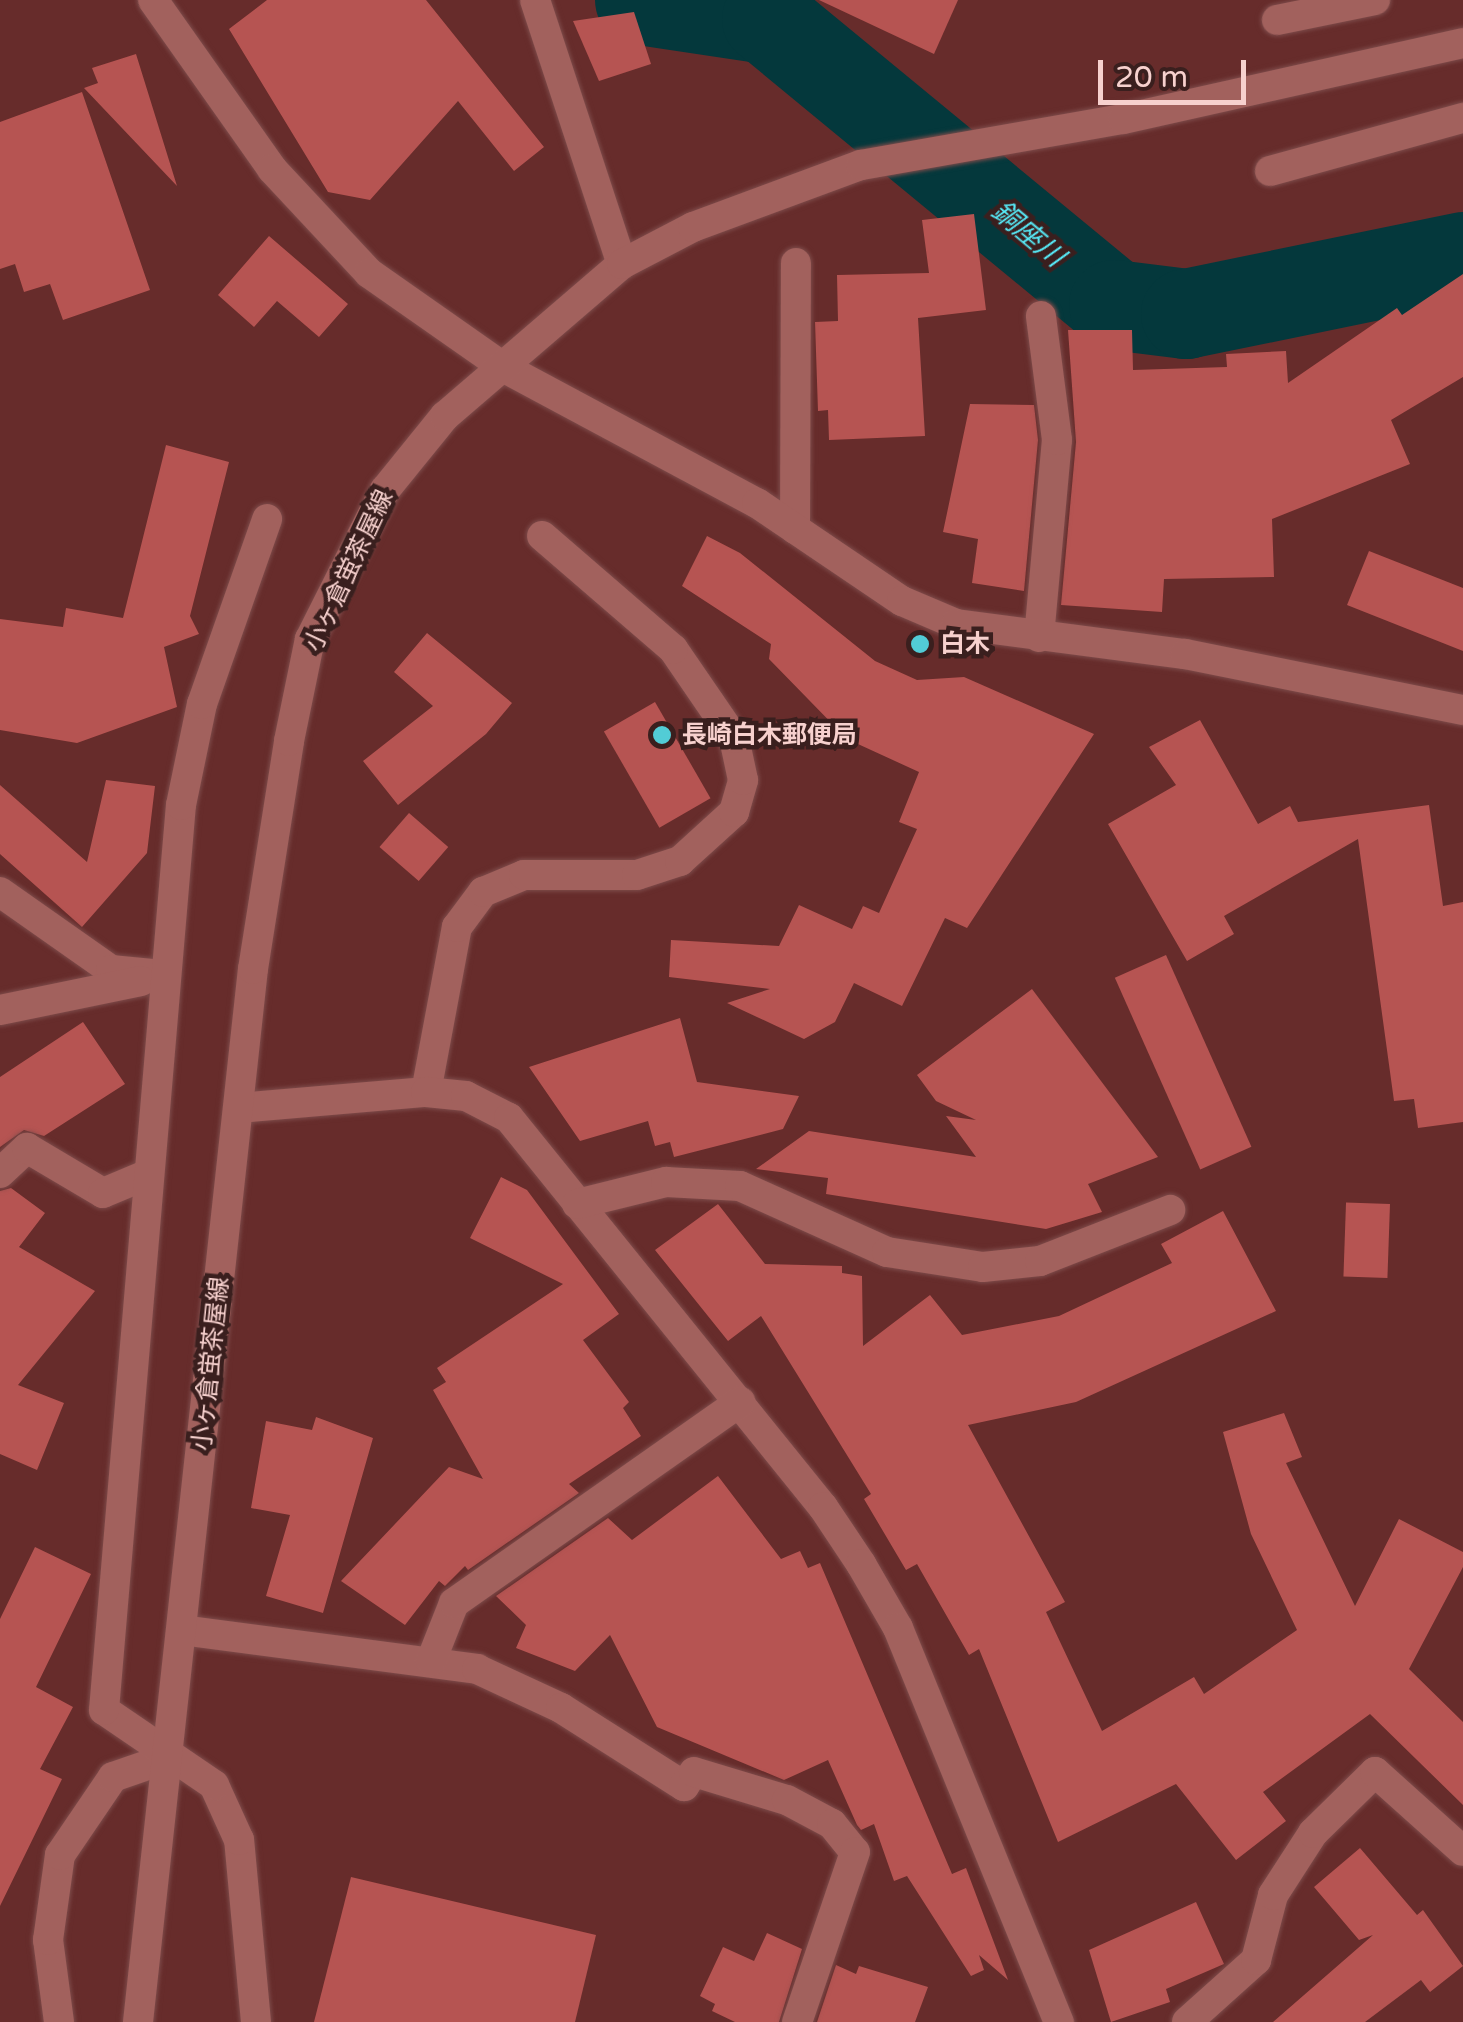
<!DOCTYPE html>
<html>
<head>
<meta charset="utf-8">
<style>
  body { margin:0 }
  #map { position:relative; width:1463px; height:2022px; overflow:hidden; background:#672c2b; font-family:"Varela Round","Noto Sans JP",sans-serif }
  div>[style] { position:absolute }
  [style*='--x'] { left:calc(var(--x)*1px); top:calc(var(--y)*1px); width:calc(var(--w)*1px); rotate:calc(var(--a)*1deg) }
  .river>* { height:90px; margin:-45px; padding:0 45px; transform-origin:45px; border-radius:45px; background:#04383c }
  .building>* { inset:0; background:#b65452; transform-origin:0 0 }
  .roads { filter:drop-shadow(0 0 2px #7d4b4a) drop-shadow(0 0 2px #7d4b4a) }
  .minor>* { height:30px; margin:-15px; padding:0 15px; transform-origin:15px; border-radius:15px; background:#a2615d }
  .tertiary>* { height:30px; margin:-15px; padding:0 15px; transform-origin:15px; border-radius:15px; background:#a2615d }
  .dots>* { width:28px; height:28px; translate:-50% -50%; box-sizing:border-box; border:5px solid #3a1f1e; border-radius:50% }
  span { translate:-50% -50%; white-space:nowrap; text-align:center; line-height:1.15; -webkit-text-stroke:9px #3a1f1e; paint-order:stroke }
  .street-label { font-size:25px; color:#f7d1ce }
  .poi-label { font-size:25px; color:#f7d1ce; font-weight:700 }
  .left { translate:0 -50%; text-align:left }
  .water-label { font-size:28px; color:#57ecf9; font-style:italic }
  .scale { position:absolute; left:1098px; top:60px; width:148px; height:45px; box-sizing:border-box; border:5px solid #f7d1ce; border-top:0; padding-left:12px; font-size:30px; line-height:35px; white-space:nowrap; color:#f7d1ce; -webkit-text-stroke:8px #3a1f1e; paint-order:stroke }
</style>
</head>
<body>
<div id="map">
  <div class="river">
    <div style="--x:640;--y:0;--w:128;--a:8.5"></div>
    <div style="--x:767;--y:19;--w:450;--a:39.5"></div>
    <div style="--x:1114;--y:305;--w:73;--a:7.1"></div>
    <div style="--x:1186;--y:314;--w:283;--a:-11.6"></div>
  </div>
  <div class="building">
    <div style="clip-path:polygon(267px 0,426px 0,544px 147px,514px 171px,458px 101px,370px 200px,328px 192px,229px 29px)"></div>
    <div style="clip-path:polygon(819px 0,958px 0,934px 54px)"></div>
    <div style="clip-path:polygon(634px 12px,651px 64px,599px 81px,573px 21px)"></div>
    <div style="clip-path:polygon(136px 54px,177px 186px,84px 88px,98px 83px,92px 68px)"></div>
    <div style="clip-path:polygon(82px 92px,150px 290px,63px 320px,50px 284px,24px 292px,15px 264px,0 269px,0 122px)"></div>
    <div style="clip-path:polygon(974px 214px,986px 310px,918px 318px,925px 436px,829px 440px,828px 410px,818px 411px,815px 322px,838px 321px,837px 275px,929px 273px,922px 220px)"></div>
    <div style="clip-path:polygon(269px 236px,348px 304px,319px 337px,277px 301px,254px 327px,218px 295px)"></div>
    <div style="clip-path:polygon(1463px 274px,1463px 377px,1391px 420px,1410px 464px,1272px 519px,1274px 577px,1164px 579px,1162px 612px,1061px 605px,1076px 442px,1068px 330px,1132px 330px,1133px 370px,1227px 367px,1226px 354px,1286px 351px,1288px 383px,1397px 308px,1402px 315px)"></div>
    <div style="clip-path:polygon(970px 404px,1034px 405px,1038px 440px,1024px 591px,972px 583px,978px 539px,943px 532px)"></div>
    <div style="clip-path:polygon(166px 445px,229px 462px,190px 616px,199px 634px,164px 647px,177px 707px,77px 743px,0 730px,0 619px,63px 627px,66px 608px,123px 618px)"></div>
    <div style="clip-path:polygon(707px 536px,740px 553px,875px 661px,917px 680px,964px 677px,1094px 734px,967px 928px,945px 918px,902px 1006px,854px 983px,835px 1022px,804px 1039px,727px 1003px,770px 989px,669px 977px,671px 940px,779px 946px,799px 905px,852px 929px,863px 906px,879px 913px,917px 829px,899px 822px,919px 772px,847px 739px,769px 659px,771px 644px,682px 586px)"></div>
    <div style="clip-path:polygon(1369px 551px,1463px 588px,1463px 651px,1347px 605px)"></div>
    <div style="clip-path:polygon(427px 633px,512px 703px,486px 734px,398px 805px,363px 761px,433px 706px,394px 672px)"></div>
    <div style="left:655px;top:702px;width:111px;height:59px;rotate:60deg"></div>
    <div style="clip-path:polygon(1200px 720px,1258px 824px,1290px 806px,1298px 822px,1429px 805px,1443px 906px,1463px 902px,1463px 1122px,1418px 1128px,1414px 1099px,1394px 1101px,1358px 839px,1224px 916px,1234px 934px,1187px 961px,1108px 824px,1176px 785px,1149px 747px)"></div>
    <div style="clip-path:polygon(106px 780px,155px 786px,147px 853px,82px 927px,0 854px,0 785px,87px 862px)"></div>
    <div style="left:409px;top:813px;width:52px;height:45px;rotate:41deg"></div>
    <div style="left:1166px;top:955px;width:210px;height:56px;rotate:66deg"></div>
    <div style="clip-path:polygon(1032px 989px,1158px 1157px,1088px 1184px,1102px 1212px,1046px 1229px,826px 1194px,828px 1178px,756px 1169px,809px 1131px,976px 1157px,946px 1116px,976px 1120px,936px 1101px,917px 1075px)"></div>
    <div style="clip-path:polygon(680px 1018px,697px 1082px,799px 1096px,783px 1129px,674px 1157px,670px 1142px,655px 1146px,648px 1121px,580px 1141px,529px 1067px)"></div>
    <div style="clip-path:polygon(83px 1022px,125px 1084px,44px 1136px,24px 1130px,0 1147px,0 1077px)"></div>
    <div style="clip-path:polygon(501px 1177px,527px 1190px,619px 1314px,583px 1340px,629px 1402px,623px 1408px,641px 1436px,569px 1484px,579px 1493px,468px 1570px,465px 1566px,445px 1586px,439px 1581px,405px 1625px,341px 1581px,449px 1467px,483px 1479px,433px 1390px,446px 1382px,437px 1368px,563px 1284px,470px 1238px)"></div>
    <div style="clip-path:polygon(11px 1188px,45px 1213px,19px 1247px,95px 1291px,18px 1385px,64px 1403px,37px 1470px,0 1454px,0 1191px)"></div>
    <div style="clip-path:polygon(718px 1204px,765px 1264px,842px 1266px,842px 1273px,862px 1276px,863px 1346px,930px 1295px,962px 1335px,1059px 1316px,1172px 1263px,1161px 1244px,1223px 1211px,1276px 1311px,1076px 1402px,968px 1425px,1065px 1602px,1046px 1612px,1102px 1731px,1194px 1677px,1204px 1694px,1297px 1630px,1251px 1534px,1223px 1432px,1284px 1413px,1302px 1457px,1286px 1463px,1355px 1606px,1399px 1519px,1463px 1552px,1463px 1567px,1409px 1669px,1463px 1722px,1463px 1805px,1370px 1714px,1263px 1792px,1286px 1821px,1236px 1860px,1176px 1784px,1058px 1842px,979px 1649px,969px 1655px,917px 1564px,906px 1570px,864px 1499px,871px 1494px,761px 1316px,728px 1341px,655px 1250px)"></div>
    <div style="left:1390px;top:1204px;width:74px;height:44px;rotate:92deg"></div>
    <div style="clip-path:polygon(316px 1417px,373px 1438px,323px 1613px,266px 1596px,290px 1515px,251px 1508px,266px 1421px,312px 1430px)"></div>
    <div style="clip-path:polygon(718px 1476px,781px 1559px,800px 1551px,808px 1568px,820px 1563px,952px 1874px,966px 1868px,1008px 1980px,979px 1955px,984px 1970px,971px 1976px,907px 1876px,894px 1881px,874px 1824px,861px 1830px,857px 1825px,828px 1760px,784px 1780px,657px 1727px,610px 1635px,575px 1671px,516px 1648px,526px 1625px,496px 1596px,608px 1518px,632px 1540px)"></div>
    <div style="clip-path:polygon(35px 1547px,91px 1574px,36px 1687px,73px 1707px,40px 1769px,62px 1779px,0 1906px,0 1619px)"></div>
    <div style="clip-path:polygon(1360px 1848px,1417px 1915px,1423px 1910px,1463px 1966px,1430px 1992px,1421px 1980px,1365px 2022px,1273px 2022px,1373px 1935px,1359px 1940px,1314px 1887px)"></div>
    <div style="clip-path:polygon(351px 1877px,596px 1935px,575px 2022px,314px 2022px)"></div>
    <div style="clip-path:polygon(1196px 1902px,1224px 1964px,1166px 1989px,1170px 2002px,1111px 2022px,1089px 1950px)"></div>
    <div style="clip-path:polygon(767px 1933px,802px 1949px,779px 2022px,735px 2022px,712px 2011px,715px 2004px,700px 1996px,723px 1947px,754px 1961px)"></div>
    <div style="clip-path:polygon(836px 1965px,856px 1974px,859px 1966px,928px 1987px,915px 2022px,817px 2022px)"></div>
  </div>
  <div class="roads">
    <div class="minor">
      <div style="--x:535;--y:0;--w:278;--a:71.8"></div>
      <div style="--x:1277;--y:20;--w:100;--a:-11.5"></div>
      <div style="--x:1270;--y:171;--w:200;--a:-15.4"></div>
      <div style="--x:795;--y:529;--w:266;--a:-89.8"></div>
      <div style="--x:1039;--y:637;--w:198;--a:-84.8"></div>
      <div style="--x:1057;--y:440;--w:125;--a:-97.4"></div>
      <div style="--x:0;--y:892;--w:136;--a:35.1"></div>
      <div style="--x:111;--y:970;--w:52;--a:5.5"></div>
      <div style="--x:0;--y:1010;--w:144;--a:-11.6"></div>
      <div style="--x:426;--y:1092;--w:168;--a:-79.4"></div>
      <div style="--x:457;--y:927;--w:44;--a:-53.4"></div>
      <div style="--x:483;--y:892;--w:44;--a:-22.5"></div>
      <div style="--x:524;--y:875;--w:113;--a:0"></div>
      <div style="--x:637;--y:875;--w:45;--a:-18"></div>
      <div style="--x:680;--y:861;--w:73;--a:-42.2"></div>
      <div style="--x:734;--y:812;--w:33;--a:-74"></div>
      <div style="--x:743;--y:780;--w:43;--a:-102.1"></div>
      <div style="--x:734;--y:738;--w:108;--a:-124.4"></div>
      <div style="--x:673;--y:649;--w:173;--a:-139.2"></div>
      <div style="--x:238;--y:1108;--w:189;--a:-4.9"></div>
      <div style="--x:426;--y:1092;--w:40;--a:5.7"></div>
      <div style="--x:466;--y:1096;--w:48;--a:27.1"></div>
      <div style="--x:509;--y:1118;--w:500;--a:51.1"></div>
      <div style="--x:823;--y:1507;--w:69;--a:56.3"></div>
      <div style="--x:861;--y:1564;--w:74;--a:60"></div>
      <div style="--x:898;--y:1628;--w:426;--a:67.8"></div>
      <div style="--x:0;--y:1173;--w:37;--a:-43"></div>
      <div style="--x:27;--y:1148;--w:88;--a:30.6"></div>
      <div style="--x:103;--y:1193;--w:47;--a:-22.7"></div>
      <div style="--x:577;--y:1204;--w:92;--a:-13.9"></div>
      <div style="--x:666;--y:1182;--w:74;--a:3.1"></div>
      <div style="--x:740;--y:1186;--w:161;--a:24.2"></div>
      <div style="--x:887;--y:1252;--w:97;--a:8.9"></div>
      <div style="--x:983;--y:1267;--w:57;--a:-6"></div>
      <div style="--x:1040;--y:1261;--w:140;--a:-21.4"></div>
      <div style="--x:182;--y:1630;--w:298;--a:7.5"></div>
      <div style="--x:477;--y:1669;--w:93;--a:24.9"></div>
      <div style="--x:561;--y:1708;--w:146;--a:32.4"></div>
      <div style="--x:684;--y:1786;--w:17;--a:-54"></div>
      <div style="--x:694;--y:1772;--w:97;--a:16.8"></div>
      <div style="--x:787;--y:1800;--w:51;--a:28.1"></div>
      <div style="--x:832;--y:1824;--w:36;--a:51"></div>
      <div style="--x:855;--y:1852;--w:180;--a:108.8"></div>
      <div style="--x:431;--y:1661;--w:62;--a:-68.4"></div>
      <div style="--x:454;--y:1603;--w:350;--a:-35.1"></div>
      <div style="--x:59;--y:2022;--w:83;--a:-97.6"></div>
      <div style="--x:48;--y:1940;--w:86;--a:-82"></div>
      <div style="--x:60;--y:1855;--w:94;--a:-55.8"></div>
      <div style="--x:113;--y:1777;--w:58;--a:-19.1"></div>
      <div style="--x:256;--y:2022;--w:183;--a:-95.3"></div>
      <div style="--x:239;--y:1840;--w:60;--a:-114.4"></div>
      <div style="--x:214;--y:1785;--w:133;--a:-145.7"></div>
      <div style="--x:104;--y:1710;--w:908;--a:-85.14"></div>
      <div style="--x:181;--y:805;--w:103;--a:-78.3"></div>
      <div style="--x:202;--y:704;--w:196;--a:-70.6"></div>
      <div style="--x:1187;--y:2022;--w:93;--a:-41.9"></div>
      <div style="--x:1256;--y:1960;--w:67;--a:-75.3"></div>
      <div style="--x:1273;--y:1895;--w:74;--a:-57.2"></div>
      <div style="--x:1313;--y:1833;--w:87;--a:-44.5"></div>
      <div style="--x:1375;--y:1772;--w:118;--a:41.9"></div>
    </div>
    <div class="tertiary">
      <div style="--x:153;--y:0;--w:207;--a:54.8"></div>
      <div style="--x:272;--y:169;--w:142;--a:47"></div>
      <div style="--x:369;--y:273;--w:164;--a:35"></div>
      <div style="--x:503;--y:367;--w:288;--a:28.2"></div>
      <div style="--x:757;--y:503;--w:175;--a:34.1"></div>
      <div style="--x:902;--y:601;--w:59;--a:23.1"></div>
      <div style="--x:956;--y:624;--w:231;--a:7.5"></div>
      <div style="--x:1185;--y:654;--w:284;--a:11.4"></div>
      <div style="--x:138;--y:2022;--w:1059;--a:-83.77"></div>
      <div style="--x:253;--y:969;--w:231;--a:-81"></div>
      <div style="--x:289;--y:741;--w:104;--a:-78.4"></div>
      <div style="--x:310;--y:639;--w:167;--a:-63.3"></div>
      <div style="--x:385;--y:490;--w:95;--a:-51"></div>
      <div style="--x:445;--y:416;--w:233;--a:-40.7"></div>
      <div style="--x:622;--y:264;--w:80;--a:-27.5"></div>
      <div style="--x:693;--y:227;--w:179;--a:-20.3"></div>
      <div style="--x:861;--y:165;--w:266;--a:-10"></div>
      <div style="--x:1123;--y:119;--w:348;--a:-12.6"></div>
    </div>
  </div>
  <div class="dots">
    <div style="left:920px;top:644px;background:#52ccd6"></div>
    <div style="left:662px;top:735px;background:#52ccd6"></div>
  </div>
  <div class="street-label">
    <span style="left:349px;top:571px;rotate:-65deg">小ヶ倉蛍茶屋線</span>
    <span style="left:211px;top:1364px;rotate:-84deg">小ヶ倉蛍茶屋線</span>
  </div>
  <div class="poi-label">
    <span class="left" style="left:940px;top:644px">白木</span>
    <span class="left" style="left:682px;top:735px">長崎白木郵便局</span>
  </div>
  <div class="water-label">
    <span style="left:1028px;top:234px;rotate:40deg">銅座川</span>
  </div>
  <div class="scale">20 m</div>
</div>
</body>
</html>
